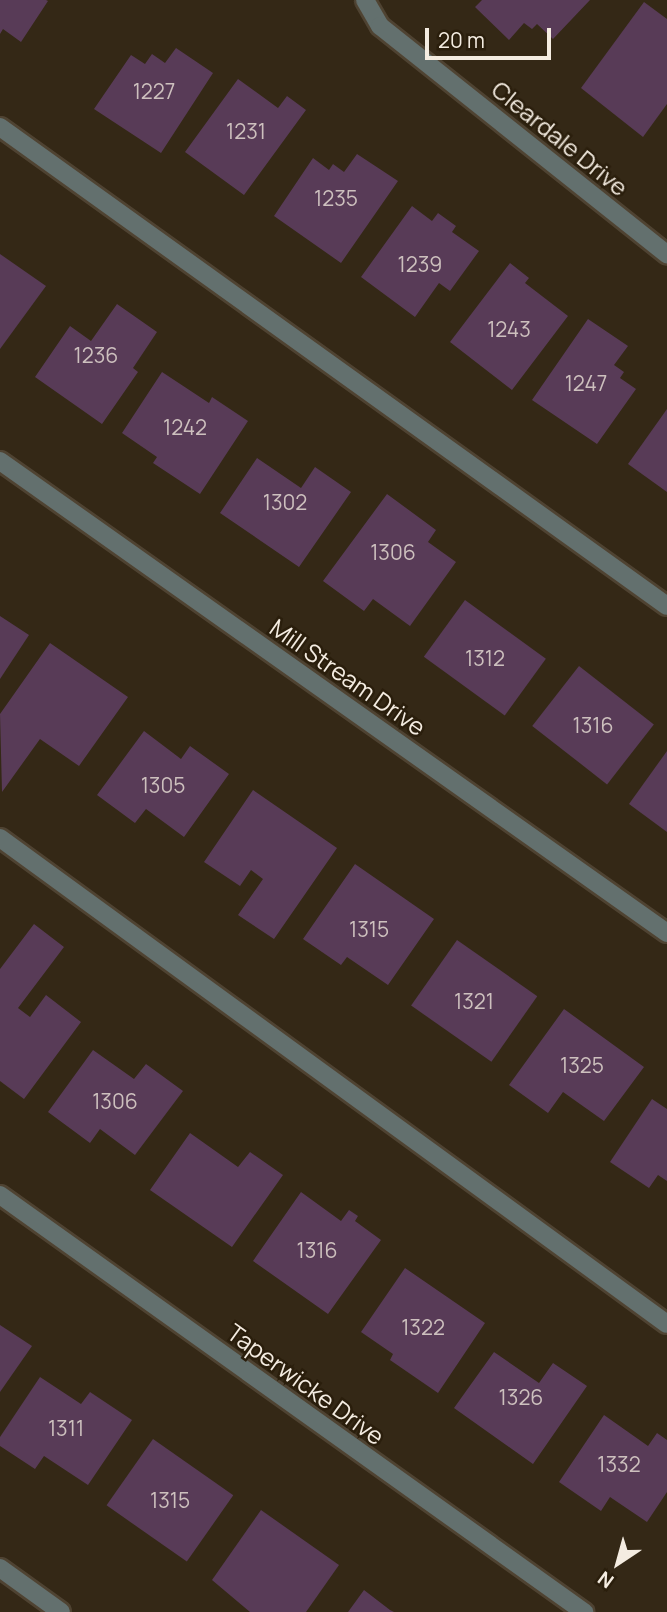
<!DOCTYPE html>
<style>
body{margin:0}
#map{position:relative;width:667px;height:1612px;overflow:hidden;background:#342816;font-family:Manrope,sans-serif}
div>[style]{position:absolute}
.building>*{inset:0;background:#583b57;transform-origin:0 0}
.roads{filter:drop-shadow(2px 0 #4f4332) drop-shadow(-2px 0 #4f4332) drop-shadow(0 2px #4f4332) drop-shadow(0 -2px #4f4332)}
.minor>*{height:18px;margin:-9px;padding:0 9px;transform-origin:9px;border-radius:9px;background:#63706e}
span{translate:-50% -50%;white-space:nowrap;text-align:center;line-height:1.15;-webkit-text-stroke:5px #2a1e0c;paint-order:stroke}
.number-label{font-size:21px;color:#cdc0be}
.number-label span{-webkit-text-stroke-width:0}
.street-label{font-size:24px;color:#f4ece1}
.north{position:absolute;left:583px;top:1528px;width:70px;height:70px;-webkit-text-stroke:5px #2a1e0c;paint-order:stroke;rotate:216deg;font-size:19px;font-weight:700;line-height:28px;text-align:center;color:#f4ece1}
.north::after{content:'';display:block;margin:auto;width:24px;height:32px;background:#f4ece1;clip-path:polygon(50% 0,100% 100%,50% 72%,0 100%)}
.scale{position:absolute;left:425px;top:28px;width:126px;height:32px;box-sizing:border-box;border:4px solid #f4ece1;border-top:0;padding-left:9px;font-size:21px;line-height:24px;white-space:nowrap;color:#f4ece1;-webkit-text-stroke:5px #2a1e0c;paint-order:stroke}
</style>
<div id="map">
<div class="building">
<i style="clip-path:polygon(0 0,46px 0,48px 1px,21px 42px,3px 29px,0 34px)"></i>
<i style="clip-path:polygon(482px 0,590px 0,553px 39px,537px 24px,532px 29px,524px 23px,509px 40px,475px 7px)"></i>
<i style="clip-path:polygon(644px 2px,667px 19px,667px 104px,643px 137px,581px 88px)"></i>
<i style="clip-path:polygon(176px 48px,213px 73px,161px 153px,94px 109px,131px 55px,145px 64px,152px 54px,165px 63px)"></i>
<i style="clip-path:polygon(238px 79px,278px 108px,287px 96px,306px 110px,244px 195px,185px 152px)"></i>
<i style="clip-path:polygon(357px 154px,398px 181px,341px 263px,274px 216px,313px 158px,329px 170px,333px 164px,344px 172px)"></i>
<i style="clip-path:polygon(412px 206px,432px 221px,438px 213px,456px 226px,452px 232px,479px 251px,450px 291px,439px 283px,415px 317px,361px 277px)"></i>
<i style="clip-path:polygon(0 254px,46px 286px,0 349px)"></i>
<i style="clip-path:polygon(510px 263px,529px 278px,525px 283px,568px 316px,512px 390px,450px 342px)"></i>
<i style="clip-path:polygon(117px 304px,157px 332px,133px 368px,138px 372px,102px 424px,35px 377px,70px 326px,91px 341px)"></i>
<i style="clip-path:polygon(588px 319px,628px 346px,614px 365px,624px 372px,620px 378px,636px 389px,597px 444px,532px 400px)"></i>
<i style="clip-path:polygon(162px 372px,209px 403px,212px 397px,248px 421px,200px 494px,153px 463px,157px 457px,122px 433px)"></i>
<i style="clip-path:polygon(667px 409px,667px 492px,628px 464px)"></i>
<i style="clip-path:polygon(257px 458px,301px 488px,315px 467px,351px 492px,299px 567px,220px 513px)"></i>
<i style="clip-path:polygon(387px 494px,436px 530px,428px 542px,456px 562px,410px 626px,373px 599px,364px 611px,323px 581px)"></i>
<i style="left:465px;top:600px;width:100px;height:70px;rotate:36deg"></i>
<i style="clip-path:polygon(0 616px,29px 635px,0 679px)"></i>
<i style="clip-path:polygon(50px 643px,128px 697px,79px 766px,40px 739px,2px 792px,0 714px)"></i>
<i style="left:579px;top:666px;width:95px;height:76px;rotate:38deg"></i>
<i style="clip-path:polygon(144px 731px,181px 759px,190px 746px,229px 774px,184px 837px,146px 809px,135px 823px,97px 795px)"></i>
<i style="clip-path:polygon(667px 751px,667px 832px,629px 804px)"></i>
<i style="clip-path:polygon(253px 790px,337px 848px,274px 939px,238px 915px,263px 879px,251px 870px,240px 886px,204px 862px)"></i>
<i style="clip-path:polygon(355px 864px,434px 919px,388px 985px,347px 957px,341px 965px,303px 939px)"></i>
<i style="clip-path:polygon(34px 924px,64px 947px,18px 1008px,30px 1017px,46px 995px,81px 1022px,24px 1099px,0 1081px,0 969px)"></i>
<i style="left:457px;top:940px;width:98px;height:80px;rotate:35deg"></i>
<i style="clip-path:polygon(564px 1009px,644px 1067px,604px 1121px,563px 1092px,548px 1113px,509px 1085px)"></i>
<i style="clip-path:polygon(93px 1050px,134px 1079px,146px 1064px,183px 1091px,135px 1155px,100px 1129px,90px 1143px,48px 1112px)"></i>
<i style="clip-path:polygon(652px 1099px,667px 1109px,667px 1181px,658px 1175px,649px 1188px,610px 1162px)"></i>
<i style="clip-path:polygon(190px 1133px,238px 1167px,250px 1152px,283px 1175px,232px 1247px,150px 1190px)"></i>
<i style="clip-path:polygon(301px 1192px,341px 1221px,349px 1210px,358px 1216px,355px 1221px,381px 1240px,328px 1314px,253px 1261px)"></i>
<i style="clip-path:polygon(405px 1268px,485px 1323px,438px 1393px,390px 1360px,393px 1354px,361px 1332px)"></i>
<i style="clip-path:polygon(0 1325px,32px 1346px,0 1392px)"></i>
<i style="clip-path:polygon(494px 1352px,539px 1383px,553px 1363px,587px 1386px,533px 1464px,454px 1408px)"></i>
<i style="clip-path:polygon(40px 1377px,81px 1404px,90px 1392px,132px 1420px,88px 1485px,44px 1456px,35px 1469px,0 1446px,0 1437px)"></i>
<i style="clip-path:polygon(604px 1415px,648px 1446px,657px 1433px,667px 1440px,667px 1492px,647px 1522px,610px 1497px,601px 1511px,559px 1482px)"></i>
<i style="left:153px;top:1439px;width:98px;height:81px;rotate:35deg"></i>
<i style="clip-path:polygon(261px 1510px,339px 1565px,306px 1612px,250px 1612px,212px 1580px)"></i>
<i style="clip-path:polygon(364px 1590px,390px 1610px,394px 1612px,348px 1612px)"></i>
</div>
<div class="roads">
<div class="minor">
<i style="left:365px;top:0;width:30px;rotate:60deg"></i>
<i style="left:380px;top:26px;width:367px;rotate:38.5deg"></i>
<i style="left:0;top:127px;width:821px;rotate:35.68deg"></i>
<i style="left:0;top:461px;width:817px;rotate:35.28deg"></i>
<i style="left:0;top:838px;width:825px;rotate:36.08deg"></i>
<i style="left:0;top:1195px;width:718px;rotate:35.53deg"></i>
<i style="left:0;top:1568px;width:75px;rotate:35.8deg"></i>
</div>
</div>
<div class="number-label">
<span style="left:154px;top:91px">1227</span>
<span style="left:246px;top:131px">1231</span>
<span style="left:336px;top:198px">1235</span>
<span style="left:420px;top:264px">1239</span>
<span style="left:509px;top:329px">1243</span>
<span style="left:96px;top:355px">1236</span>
<span style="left:586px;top:383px">1247</span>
<span style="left:185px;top:427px">1242</span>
<span style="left:285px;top:502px">1302</span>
<span style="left:393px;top:552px">1306</span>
<span style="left:485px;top:658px">1312</span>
<span style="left:593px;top:725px">1316</span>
<span style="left:163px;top:785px">1305</span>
<span style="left:369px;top:929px">1315</span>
<span style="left:474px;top:1001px">1321</span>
<span style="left:582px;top:1065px">1325</span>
<span style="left:115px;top:1101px">1306</span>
<span style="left:317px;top:1250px">1316</span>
<span style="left:423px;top:1327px">1322</span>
<span style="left:521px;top:1397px">1326</span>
<span style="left:66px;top:1428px">1311</span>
<span style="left:619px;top:1464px">1332</span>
<span style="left:170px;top:1500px">1315</span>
</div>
<div class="street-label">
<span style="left:560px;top:138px;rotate:39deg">Cleardale Drive</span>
<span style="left:348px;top:677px;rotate:35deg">Mill Stream Drive</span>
<span style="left:306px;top:1384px;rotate:36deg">Taperwicke Drive</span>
</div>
<div class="north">N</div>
<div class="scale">20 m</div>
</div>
